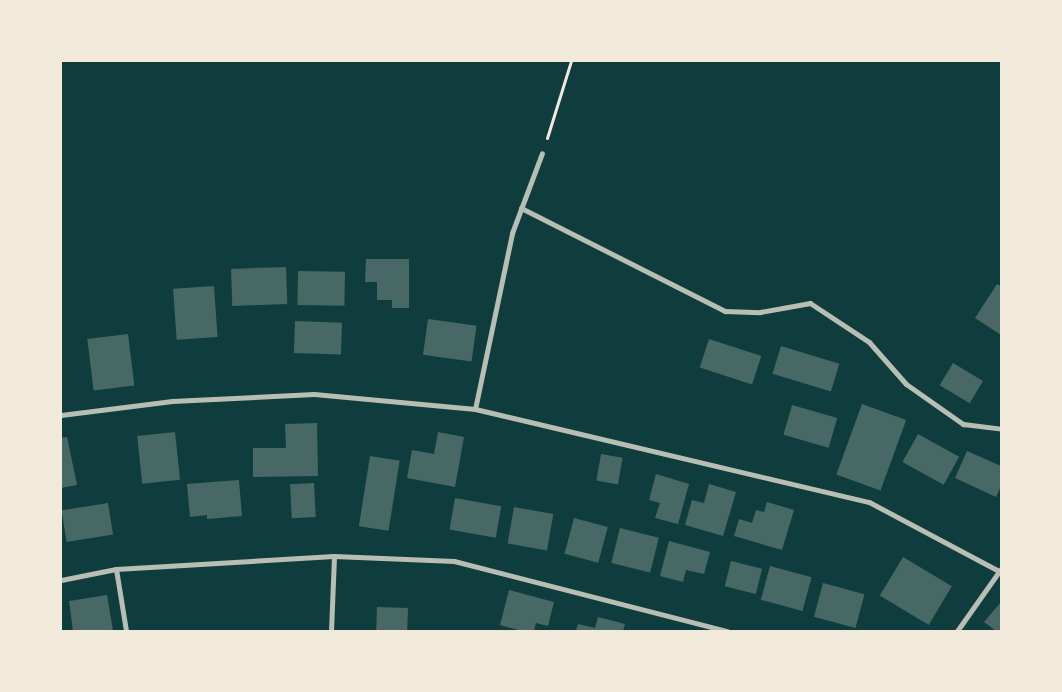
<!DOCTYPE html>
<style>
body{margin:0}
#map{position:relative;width:1062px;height:692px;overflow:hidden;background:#0f3d3e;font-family:Roboto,sans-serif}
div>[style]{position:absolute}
.building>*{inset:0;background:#486865;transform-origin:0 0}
.path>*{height:3px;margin:-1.5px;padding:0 1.5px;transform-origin:1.5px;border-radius:1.5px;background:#f1e9da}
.minor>*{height:5px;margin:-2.5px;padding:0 2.5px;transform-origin:2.5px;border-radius:2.5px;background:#b8beb3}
span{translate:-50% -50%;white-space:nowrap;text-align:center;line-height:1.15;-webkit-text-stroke:5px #f1e9da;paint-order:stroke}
.frame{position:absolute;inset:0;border:62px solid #f1e9da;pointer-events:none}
</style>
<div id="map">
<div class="building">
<i style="clip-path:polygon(366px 259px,409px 259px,409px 308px,392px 308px,392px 300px,377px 300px,377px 282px,365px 282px)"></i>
<i style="left:286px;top:267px;width:37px;height:55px;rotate:88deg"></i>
<i style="left:298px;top:271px;width:47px;height:34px;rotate:1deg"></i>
<i style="clip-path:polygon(997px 284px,1001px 286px,1001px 335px,975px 318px)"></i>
<i style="left:214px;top:286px;width:51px;height:41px;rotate:86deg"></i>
<i style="left:428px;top:319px;width:49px;height:36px;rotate:8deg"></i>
<i style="left:295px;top:321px;width:47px;height:32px;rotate:2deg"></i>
<i style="left:128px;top:334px;width:52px;height:41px;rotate:83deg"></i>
<i style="left:709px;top:339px;width:55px;height:30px;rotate:18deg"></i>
<i style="left:781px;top:346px;width:61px;height:29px;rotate:17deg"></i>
<i style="left:953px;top:363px;width:35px;height:26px;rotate:31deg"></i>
<i style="left:862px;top:404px;width:47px;height:75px;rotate:20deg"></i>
<i style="left:792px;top:405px;width:47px;height:31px;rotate:16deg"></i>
<i style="clip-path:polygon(317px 423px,318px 476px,253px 477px,253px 448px,286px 448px,285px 424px)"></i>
<i style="left:175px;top:432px;width:48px;height:38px;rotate:84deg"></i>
<i style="clip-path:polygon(438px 432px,464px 437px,455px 487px,407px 478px,412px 450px,434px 454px)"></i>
<i style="left:918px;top:434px;width:47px;height:32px;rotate:29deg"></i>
<i style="clip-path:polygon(67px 437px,77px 485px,61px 488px,61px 438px)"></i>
<i style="clip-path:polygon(967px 451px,1001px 466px,1001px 486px,996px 497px,955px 478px)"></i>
<i style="left:601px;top:454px;width:22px;height:27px;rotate:10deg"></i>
<i style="left:370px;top:456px;width:30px;height:71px;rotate:9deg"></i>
<i style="clip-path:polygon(656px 474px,689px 484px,678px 524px,655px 518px,660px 503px,649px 500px)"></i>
<i style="clip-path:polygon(239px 480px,242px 516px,207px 519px,207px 515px,190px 517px,187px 484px)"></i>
<i style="left:314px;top:483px;width:34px;height:24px;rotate:87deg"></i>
<i style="clip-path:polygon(709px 484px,736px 492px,723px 536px,685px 525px,692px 500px,704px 503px)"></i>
<i style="left:455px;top:498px;width:47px;height:32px;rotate:10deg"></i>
<i style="clip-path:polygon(767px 502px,794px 510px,782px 550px,734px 536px,739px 519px,752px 523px,756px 510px,764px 512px)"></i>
<i style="left:108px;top:503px;width:32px;height:47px;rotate:81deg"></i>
<i style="left:514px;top:507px;width:40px;height:37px;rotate:10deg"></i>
<i style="left:574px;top:518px;width:35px;height:37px;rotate:15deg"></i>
<i style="left:620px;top:528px;width:40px;height:36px;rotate:14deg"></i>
<i style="clip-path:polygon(669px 541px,710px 552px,704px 574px,686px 570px,683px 582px,660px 576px)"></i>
<i style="left:903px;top:557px;width:57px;height:45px;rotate:31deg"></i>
<i style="left:731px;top:561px;width:32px;height:26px;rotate:14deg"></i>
<i style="left:770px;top:566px;width:43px;height:35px;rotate:15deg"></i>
<i style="left:823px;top:583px;width:43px;height:35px;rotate:15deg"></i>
<i style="clip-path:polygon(509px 590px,554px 602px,548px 626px,536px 623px,534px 631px,522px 631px,500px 625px)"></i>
<i style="clip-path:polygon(107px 595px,113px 631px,73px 631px,69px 601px)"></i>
<i style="clip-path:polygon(1001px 602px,1001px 631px,996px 631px,984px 622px)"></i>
<i style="left:377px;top:607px;width:31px;height:24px;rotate:2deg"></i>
<i style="clip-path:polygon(598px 617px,625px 624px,623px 631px,576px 631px,578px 624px,595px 628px)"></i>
</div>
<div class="path">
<i style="left:547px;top:138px;width:81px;rotate:-72.7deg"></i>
</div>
<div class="minor">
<i style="left:521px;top:208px;width:229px;rotate:26.8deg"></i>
<i style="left:725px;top:311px;width:35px;rotate:2deg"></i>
<i style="left:760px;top:312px;width:51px;rotate:-10.2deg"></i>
<i style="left:810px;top:303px;width:71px;rotate:33.5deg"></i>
<i style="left:869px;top:342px;width:56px;rotate:48.6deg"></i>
<i style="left:906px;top:384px;width:70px;rotate:35.1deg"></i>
<i style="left:963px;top:424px;width:38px;rotate:7deg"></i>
<i style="left:475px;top:409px;width:180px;rotate:-78.1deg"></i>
<i style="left:512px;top:233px;width:85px;rotate:-69.4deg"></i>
<i style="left:61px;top:415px;width:112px;rotate:-7.2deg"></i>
<i style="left:172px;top:401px;width:142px;rotate:-2.8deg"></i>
<i style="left:314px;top:394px;width:162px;rotate:5.3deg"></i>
<i style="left:475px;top:409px;width:405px;rotate:13.3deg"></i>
<i style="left:869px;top:502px;width:147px;rotate:28deg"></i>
<i style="left:116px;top:569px;width:63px;rotate:80.8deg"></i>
<i style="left:61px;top:580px;width:56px;rotate:-11.3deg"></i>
<i style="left:116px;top:569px;width:218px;rotate:-3.4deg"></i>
<i style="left:334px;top:556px;width:120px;rotate:2.4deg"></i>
<i style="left:454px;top:561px;width:282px;rotate:14.4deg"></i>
<i style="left:331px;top:631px;width:75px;rotate:-87.7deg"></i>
<i style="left:957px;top:631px;width:75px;rotate:-54.8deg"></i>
</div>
<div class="frame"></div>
</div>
